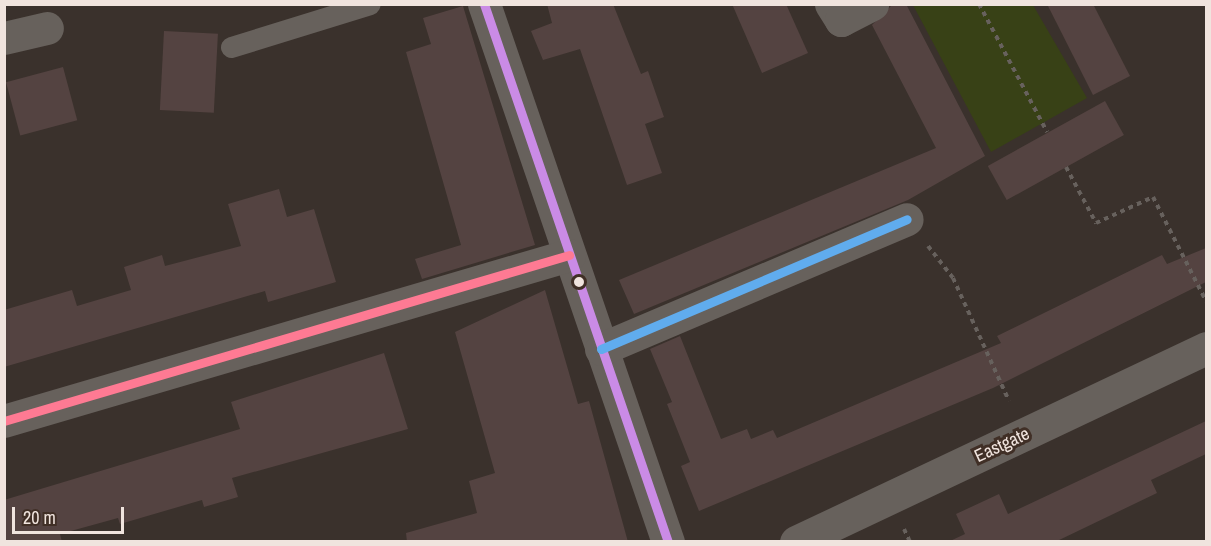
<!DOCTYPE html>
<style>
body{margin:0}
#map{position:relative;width:1211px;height:546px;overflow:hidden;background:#3a312c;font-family:"Archivo Narrow",sans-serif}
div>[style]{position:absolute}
.green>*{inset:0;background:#384116}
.building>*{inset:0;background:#544341;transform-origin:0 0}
.path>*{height:4px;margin-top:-2px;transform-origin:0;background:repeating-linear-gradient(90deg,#67615d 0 4.5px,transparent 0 9px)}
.service>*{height:21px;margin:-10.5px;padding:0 10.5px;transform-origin:10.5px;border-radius:10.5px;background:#67615c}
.minor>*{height:33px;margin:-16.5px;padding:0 16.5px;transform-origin:16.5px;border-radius:16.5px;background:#67615c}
.bus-1>*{height:9px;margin:-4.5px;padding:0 4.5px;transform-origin:4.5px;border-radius:4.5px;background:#ca8be6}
.bus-2>*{height:9px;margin:-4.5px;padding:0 4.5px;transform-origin:4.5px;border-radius:4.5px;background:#60acee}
.bus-3>*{height:9px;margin:-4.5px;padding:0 4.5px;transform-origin:4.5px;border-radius:4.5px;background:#fe7a93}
.dots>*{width:16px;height:16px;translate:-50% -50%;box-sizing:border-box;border:3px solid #402f26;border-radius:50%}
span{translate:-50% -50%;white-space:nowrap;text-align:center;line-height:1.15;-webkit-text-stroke:6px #402f26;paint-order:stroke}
.street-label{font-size:18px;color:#f0e4de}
.frame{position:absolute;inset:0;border:6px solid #f0e4de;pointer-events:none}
.scale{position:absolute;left:12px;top:507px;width:112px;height:27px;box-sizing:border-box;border:3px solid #f0e4de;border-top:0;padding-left:8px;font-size:18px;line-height:21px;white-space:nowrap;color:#f0e4de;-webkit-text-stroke:4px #402f26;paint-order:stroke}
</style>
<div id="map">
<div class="green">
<i style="clip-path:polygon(913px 5px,1033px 5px,1087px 98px,991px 152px)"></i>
</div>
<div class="building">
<i style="clip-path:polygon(547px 4px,613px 4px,641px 74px,648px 71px,664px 117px,645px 124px,662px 173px,627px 185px,580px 49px,543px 60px,531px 31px,552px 23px)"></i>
<i style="clip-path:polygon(732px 4px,786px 4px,808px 53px,762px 73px)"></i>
<i style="clip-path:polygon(906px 4px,985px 156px,908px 200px,634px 314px,619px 280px,936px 148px,872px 25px,891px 6px)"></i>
<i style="clip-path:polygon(1047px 4px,1093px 4px,1130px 76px,1093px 95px)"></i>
<i style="clip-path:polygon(463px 6px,535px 245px,422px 279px,415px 259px,461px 245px,406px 52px,431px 44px,423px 18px)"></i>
<i style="left:164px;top:31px;width:54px;height:79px;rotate:3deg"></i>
<i style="left:63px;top:67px;width:55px;height:59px;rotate:75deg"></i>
<i style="left:1105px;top:101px;width:39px;height:134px;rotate:61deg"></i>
<i style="clip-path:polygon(279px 189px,287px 217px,314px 209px,336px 282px,268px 302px,265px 291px,4px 367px,4px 310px,72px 290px,77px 306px,131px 290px,124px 267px,162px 255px,165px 266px,241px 246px,228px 204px)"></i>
<i style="clip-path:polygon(1206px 248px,1206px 282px,993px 388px,699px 511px,681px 466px,690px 462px,667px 404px,672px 402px,650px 349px,680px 336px,721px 439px,747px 429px,751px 439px,773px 430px,777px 438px,1001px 343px,997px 336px,1162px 255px,1167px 264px)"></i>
<i style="clip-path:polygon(545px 290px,578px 404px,589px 401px,628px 542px,407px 542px,406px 533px,477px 513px,469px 481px,495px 473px,455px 332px)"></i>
<i style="clip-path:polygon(384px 353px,408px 429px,232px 478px,238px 497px,204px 507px,202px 500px,120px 524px,118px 518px,60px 534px,62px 542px,4px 542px,4px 500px,240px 429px,231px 402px)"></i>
<i style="clip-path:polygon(1206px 421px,1206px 454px,1151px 480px,1157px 493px,1055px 542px,948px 542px,965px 534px,956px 514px,999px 494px,1008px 514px)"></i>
</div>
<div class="path">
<i style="left:979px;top:4px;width:145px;rotate:62deg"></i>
<i style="left:1066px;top:167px;width:64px;rotate:61.8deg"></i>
<i style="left:1096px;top:223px;width:63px;rotate:-24.5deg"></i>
<i style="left:1153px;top:197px;width:117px;rotate:63deg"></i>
<i style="left:928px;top:246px;width:41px;rotate:52deg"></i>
<i style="left:953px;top:278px;width:135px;rotate:65.5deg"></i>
<i style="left:904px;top:529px;width:14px;rotate:65deg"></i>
</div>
<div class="service">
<i style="left:231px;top:47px;width:145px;rotate:-17.2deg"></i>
</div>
<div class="minor">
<i style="left:484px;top:4px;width:569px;rotate:71.12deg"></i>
<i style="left:831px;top:4px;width:19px;rotate:58deg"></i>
<i style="left:841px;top:20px;width:35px;rotate:-27deg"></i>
<i style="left:4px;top:38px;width:44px;rotate:-13.1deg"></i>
<i style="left:601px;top:349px;width:332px;rotate:-23deg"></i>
<i style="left:4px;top:421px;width:589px;rotate:-16.37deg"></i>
<i style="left:796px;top:542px;width:454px;rotate:-25.3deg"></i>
</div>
<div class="bus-1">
<i style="left:484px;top:4px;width:569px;rotate:71.12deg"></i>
</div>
<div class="bus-2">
<i style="left:601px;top:349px;width:332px;rotate:-23deg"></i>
</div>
<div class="bus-3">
<i style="left:4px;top:421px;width:589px;rotate:-16.37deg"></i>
</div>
<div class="dots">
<i style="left:579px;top:282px;background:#f0e4de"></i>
</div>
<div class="street-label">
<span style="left:1002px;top:445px;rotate:-25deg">Eastgate</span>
</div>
<div class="frame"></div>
<div class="scale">20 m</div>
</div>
